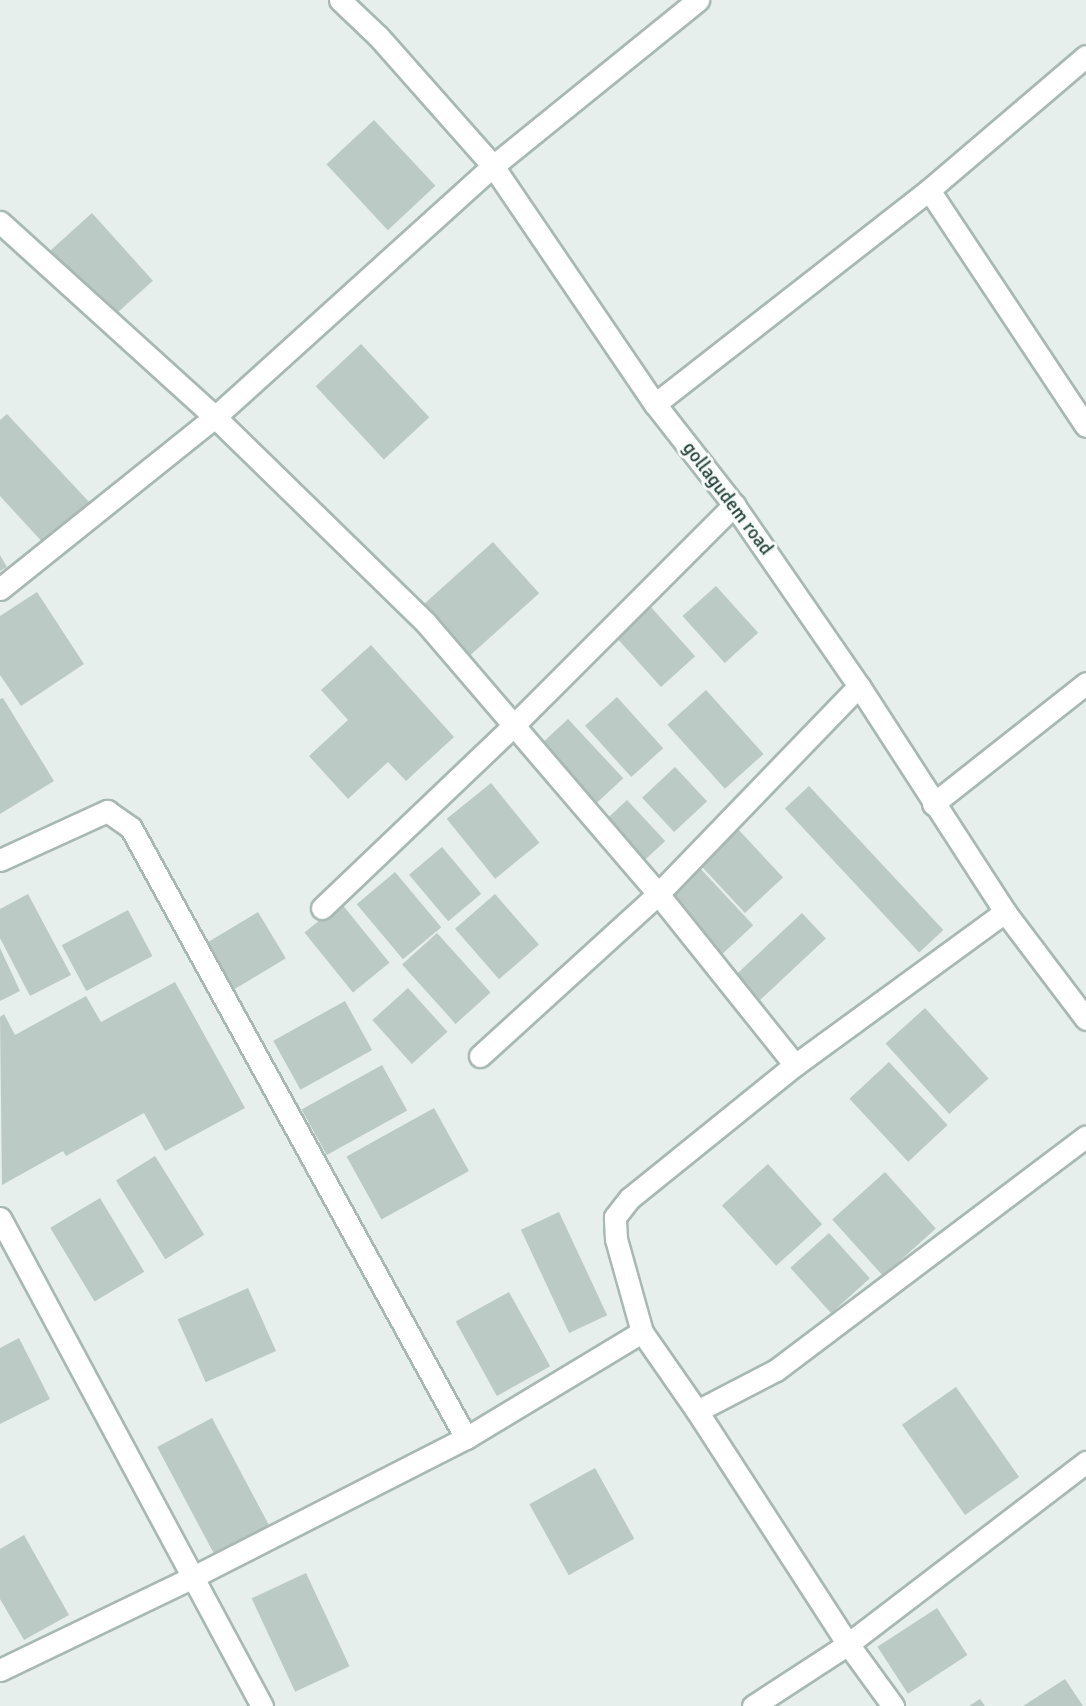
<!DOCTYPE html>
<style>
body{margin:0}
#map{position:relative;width:1086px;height:1706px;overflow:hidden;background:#e6efeb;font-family:Signika,sans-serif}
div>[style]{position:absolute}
.building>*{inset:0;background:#bbcac4;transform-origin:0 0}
.roads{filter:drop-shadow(2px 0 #a8b8b2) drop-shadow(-2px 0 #a8b8b2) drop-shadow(0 2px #a8b8b2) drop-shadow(0 -2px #a8b8b2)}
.minor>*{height:21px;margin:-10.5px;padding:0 10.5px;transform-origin:10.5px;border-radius:10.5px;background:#fff}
span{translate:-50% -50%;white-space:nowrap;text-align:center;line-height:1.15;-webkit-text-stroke:6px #f7fbf9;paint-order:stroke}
.street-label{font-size:19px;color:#24423a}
</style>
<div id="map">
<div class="building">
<i style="left:374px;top:120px;width:90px;height:65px;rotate:47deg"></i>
<i style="left:92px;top:213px;width:91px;height:63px;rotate:48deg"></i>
<i style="left:361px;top:344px;width:100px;height:62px;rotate:47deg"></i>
<i style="clip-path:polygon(7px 414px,90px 503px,45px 545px,0 496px,0 420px)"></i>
<i style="left:493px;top:542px;width:69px;height:98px;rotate:48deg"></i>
<i style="clip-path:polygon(0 555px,7px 567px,0 571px)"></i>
<i style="left:716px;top:586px;width:63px;height:45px;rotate:48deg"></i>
<i style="clip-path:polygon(37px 592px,84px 664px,21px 706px,0 675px,0 616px)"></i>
<i style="left:649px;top:605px;width:69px;height:46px;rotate:48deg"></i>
<i style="clip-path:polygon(371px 645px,454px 737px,406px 781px,388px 762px,348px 799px,309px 756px,348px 720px,321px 690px)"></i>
<i style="left:706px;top:690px;width:86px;height:52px;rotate:48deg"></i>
<i style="left:617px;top:697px;width:69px;height:43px;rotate:48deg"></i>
<i style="clip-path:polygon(3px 698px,54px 781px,0 814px,0 699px)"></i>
<i style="left:568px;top:719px;width:81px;height:46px;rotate:47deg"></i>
<i style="left:675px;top:767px;width:47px;height:45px;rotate:47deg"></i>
<i style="left:491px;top:783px;width:77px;height:57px;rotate:51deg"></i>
<i style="left:809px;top:786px;width:197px;height:33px;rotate:47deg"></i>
<i style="left:627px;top:800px;width:56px;height:41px;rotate:47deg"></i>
<i style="left:736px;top:827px;width:69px;height:52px;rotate:47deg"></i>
<i style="left:442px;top:847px;width:61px;height:43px;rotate:50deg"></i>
<i style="left:698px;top:866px;width:81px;height:43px;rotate:47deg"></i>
<i style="left:395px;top:872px;width:72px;height:50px;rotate:50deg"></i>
<i style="clip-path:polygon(28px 894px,71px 975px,30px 996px,0 938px,0 909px)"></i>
<i style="left:495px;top:894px;width:67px;height:53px;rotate:49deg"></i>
<i style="left:341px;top:903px;width:77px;height:47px;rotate:51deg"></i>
<i style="left:128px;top:910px;width:52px;height:75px;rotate:62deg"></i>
<i style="left:258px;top:912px;width:54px;height:63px;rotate:59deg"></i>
<i style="left:802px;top:913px;width:35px;height:90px;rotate:47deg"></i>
<i style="left:437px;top:933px;width:80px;height:47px;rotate:48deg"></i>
<i style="clip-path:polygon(0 948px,20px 991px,0 1001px)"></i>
<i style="clip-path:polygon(175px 982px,245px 1108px,165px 1151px,144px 1113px,66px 1156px,63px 1151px,2px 1185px,0 1017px,4px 1014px,15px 1035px,86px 996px,101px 1022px)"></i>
<i style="left:408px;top:988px;width:59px;height:48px;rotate:48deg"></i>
<i style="left:345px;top:1001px;width:56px;height:82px;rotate:61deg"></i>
<i style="left:925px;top:1008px;width:95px;height:53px;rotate:48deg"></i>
<i style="left:889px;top:1062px;width:86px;height:54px;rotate:47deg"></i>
<i style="left:382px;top:1065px;width:52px;height:92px;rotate:61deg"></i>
<i style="left:434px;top:1108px;width:72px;height:100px;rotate:61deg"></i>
<i style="left:155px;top:1156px;width:93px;height:46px;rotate:58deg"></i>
<i style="left:768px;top:1164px;width:81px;height:62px;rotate:48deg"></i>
<i style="left:885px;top:1172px;width:76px;height:71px;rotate:48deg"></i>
<i style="left:100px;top:1198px;width:86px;height:58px;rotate:59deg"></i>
<i style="left:559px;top:1212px;width:114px;height:42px;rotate:65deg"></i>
<i style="left:829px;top:1233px;width:61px;height:52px;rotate:48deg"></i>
<i style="left:248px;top:1288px;width:69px;height:77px;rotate:66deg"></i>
<i style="left:509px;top:1292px;width:85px;height:61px;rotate:61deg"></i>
<i style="clip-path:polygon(19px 1338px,50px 1399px,0 1424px,0 1348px)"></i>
<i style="left:956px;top:1387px;width:110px;height:66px;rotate:55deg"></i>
<i style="left:212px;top:1418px;width:124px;height:62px;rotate:62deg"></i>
<i style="left:595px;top:1468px;width:81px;height:75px;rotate:61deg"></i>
<i style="clip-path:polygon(24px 1535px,69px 1615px,24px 1640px,0 1599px,0 1549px)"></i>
<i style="left:306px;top:1573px;width:103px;height:60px;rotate:65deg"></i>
<i style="left:937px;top:1608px;width:56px;height:71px;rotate:57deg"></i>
<i style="clip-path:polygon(1065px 1679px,1083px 1706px,1023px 1706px)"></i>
<i style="clip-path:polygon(980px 1699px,985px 1706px,969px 1706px)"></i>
</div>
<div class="roads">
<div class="minor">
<i style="left:340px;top:0;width:52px;rotate:43.5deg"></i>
<i style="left:378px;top:36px;width:174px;rotate:48.5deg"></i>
<i style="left:493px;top:166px;width:288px;rotate:55.8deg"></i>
<i style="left:655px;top:404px;width:128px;rotate:52deg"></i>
<i style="left:734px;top:505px;width:220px;rotate:55.4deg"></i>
<i style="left:859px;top:686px;width:269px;rotate:57.1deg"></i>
<i style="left:1005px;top:912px;width:134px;rotate:52.9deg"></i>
<i style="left:929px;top:190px;width:283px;rotate:56.4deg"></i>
<i style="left:0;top:222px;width:290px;rotate:42.2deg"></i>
<i style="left:215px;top:417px;width:295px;rotate:44.3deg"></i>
<i style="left:426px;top:623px;width:357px;rotate:49.4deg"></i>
<i style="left:658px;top:894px;width:219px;rotate:51.3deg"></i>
<i style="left:655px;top:404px;width:348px;rotate:-38deg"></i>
<i style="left:929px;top:190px;width:206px;rotate:-40.5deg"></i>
<i style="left:0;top:589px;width:275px;rotate:-38.7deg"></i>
<i style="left:215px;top:417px;width:375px;rotate:-42.1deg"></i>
<i style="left:493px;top:166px;width:264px;rotate:-39deg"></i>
<i style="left:933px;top:804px;width:195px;rotate:-38.3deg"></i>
<i style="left:0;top:860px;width:118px;rotate:-24.6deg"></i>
<i style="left:107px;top:811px;width:29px;rotate:35deg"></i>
<i style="left:131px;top:828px;width:696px;rotate:61.23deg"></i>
<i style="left:322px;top:908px;width:264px;rotate:-43.6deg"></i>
<i style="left:513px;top:726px;width:313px;rotate:-45deg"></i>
<i style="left:480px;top:1056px;width:241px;rotate:-42.3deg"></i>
<i style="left:658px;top:894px;width:289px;rotate:-46deg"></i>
<i style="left:0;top:1218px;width:554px;rotate:61.77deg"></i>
<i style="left:642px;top:1332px;width:97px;rotate:-105.6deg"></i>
<i style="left:616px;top:1239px;width:22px;rotate:-93deg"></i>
<i style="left:615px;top:1217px;width:24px;rotate:-52deg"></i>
<i style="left:630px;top:1198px;width:212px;rotate:-38.9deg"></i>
<i style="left:795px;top:1065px;width:260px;rotate:-36.1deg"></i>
<i style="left:697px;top:1411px;width:278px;rotate:57.1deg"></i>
<i style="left:848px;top:1644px;width:77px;rotate:54deg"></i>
<i style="left:0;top:1670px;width:212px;rotate:-25.7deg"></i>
<i style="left:191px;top:1578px;width:309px;rotate:-27deg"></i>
<i style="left:466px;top:1438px;width:205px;rotate:-31.1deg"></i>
<i style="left:642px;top:1332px;width:96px;rotate:55.2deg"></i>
<i style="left:697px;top:1411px;width:89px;rotate:-27.4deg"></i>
<i style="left:776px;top:1370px;width:388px;rotate:-37deg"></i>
<i style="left:753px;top:1706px;width:113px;rotate:-33.1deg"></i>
<i style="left:848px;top:1644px;width:300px;rotate:-37.4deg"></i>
</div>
</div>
<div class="street-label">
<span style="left:727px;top:499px;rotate:53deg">gollagudem road</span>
</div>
</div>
